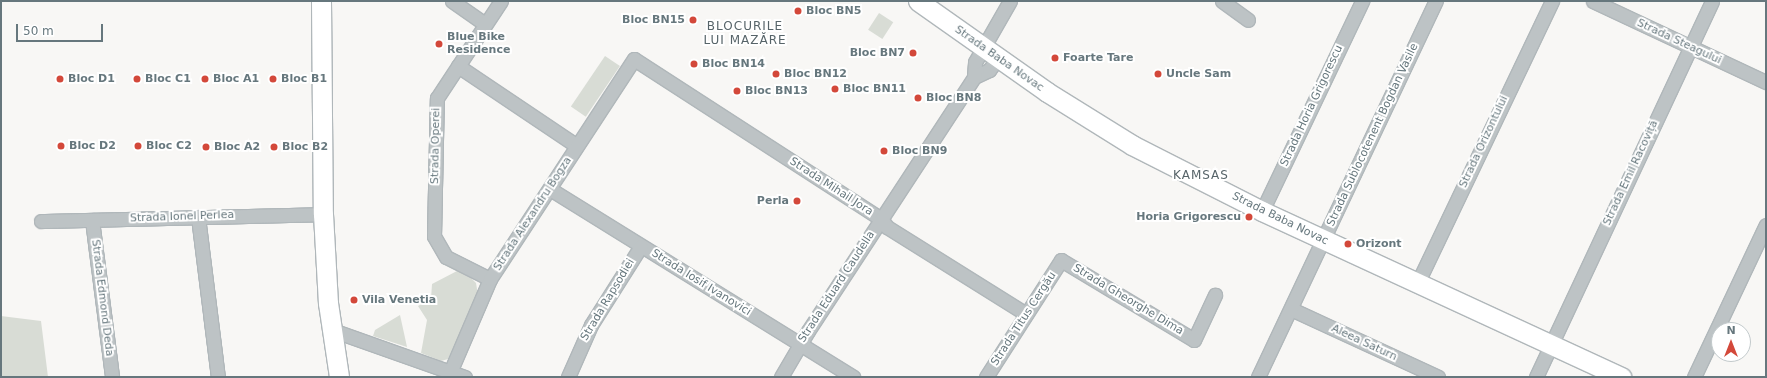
<!DOCTYPE html>
<meta charset="utf-8">
<style>
body{margin:0}
#map{position:relative;width:1767px;height:378px;overflow:hidden;background:#f8f7f5;font-family:"DejaVu Sans",sans-serif}
div>[style]{position:absolute}
.green>*{inset:0;background:#d8dcd5;transform-origin:0 0}
.roads{filter:drop-shadow(1px 0 #b0b7ba) drop-shadow(-1px 0 #b0b7ba) drop-shadow(0 1px #b0b7ba) drop-shadow(0 -1px #b0b7ba)}
.street>*{height:13px;margin:-6.5px;padding:0 6.5px;transform-origin:6.5px;border-radius:6.5px;background:#bdc3c5}
.secondary>*{height:19px;margin:-9.5px;padding:0 9.5px;transform-origin:9.5px;border-radius:9.5px;background:#fff}
.dots>*{width:11px;height:11px;translate:-50% -50%;box-sizing:border-box;border:2px solid #fff;border-radius:50%}
span{translate:-50% -50%;white-space:nowrap;text-align:center;line-height:1.15;-webkit-text-stroke:4px #fff;paint-order:stroke}
.poi-label{font-size:11px;color:#66777d;font-weight:700}
.left{translate:0 -50%;text-align:left}
.right{translate:-100% -50%;text-align:right}
.street-label{font-size:11px;color:#66777d}
.neighbourhood-label{font-size:12px;color:#576469;letter-spacing:1px}
.frame{position:absolute;inset:0;border:2px solid #66777d;pointer-events:none}
.north{position:absolute;left:1711px;top:322px;width:40px;height:40px;box-sizing:border-box;background:#fff;border:1px solid #c2c9cb;border-radius:50%;rotate:0deg;font-size:11px;font-weight:700;line-height:16px;text-align:center;color:#66777d}
.north::after{content:'';display:block;margin:auto;width:14px;height:18px;background:#d3483a;clip-path:polygon(50% 0,100% 100%,50% 72%,0 100%)}
.scale{position:absolute;left:16px;top:24px;width:87px;height:18px;box-sizing:border-box;border:2px solid #66777d;border-top:0;padding-left:5px;font-size:12px;line-height:14px;white-space:nowrap;color:#66777d;-webkit-text-stroke:3px #fff;paint-order:stroke}
</style>
<div id="map">
<div class="green">
<i style="left:879px;top:13px;width:17px;height:20px;rotate:33deg"></i>
<i style="left:605px;top:56px;width:18px;height:61px;rotate:34deg"></i>
<i style="clip-path:polygon(457px 271px,468px 275px,476px 283px,478px 295px,448px 359px,441px 361px,421px 353px,427px 320px,418px 306px,431px 299px,432px 284px)"></i>
<i style="clip-path:polygon(400px 315px,407px 347px,373px 336px,375px 330px)"></i>
<i style="clip-path:polygon(1px 316px,41px 321px,48px 377px,1px 377px)"></i>
</div>
<div class="roads">
<div class="street">
<i style="left:452px;top:1px;width:40px;rotate:34.9deg"></i>
<i style="left:1222px;top:1px;width:32px;rotate:36deg"></i>
<i style="left:1593px;top:1px;width:191px;rotate:25.1deg"></i>
<i style="left:458px;top:66px;width:143px;rotate:33.9deg"></i>
<i style="left:974px;top:77px;width:17px;rotate:-25deg"></i>
<i style="left:989px;top:70px;width:15px;rotate:-53deg"></i>
<i style="left:550px;top:189px;width:357px;rotate:31.8deg"></i>
<i style="left:1262px;top:211px;width:233px;rotate:-64.5deg"></i>
<i style="left:198px;top:217px;width:161px;rotate:82.9deg"></i>
<i style="left:92px;top:220px;width:158px;rotate:82.7deg"></i>
<i style="left:41px;top:221px;width:282px;rotate:-1.4deg"></i>
<i style="left:490px;top:279px;width:49px;rotate:-153.4deg"></i>
<i style="left:446px;top:257px;width:24px;rotate:-120deg"></i>
<i style="left:434px;top:236px;width:138px;rotate:-88.8deg"></i>
<i style="left:437px;top:98px;width:116px;rotate:-56.6deg"></i>
<i style="left:1417px;top:284px;width:314px;rotate:-64.5deg"></i>
<i style="left:1291px;top:309px;width:162px;rotate:24.8deg"></i>
<i style="left:332px;top:330px;width:141px;rotate:19.5deg"></i>
<i style="left:448px;top:377px;width:107px;rotate:-66.8deg"></i>
<i style="left:490px;top:279px;width:263px;rotate:-56.8deg"></i>
<i style="left:634px;top:59px;width:294px;rotate:32.9deg"></i>
<i style="left:881px;top:219px;width:10px;rotate:53deg"></i>
<i style="left:887px;top:227px;width:164px;rotate:32deg"></i>
<i style="left:568px;top:377px;width:57px;rotate:-66.1deg"></i>
<i style="left:591px;top:325px;width:93px;rotate:-57.7deg"></i>
<i style="left:781px;top:377px;width:53px;rotate:-59.6deg"></i>
<i style="left:808px;top:331px;width:303px;rotate:-56.8deg"></i>
<i style="left:974px;top:77px;width:15px;rotate:-86deg"></i>
<i style="left:975px;top:62px;width:70px;rotate:-60.2deg"></i>
<i style="left:986px;top:377px;width:139px;rotate:-57.3deg"></i>
<i style="left:1061px;top:260px;width:155px;rotate:31deg"></i>
<i style="left:1194px;top:340px;width:50px;rotate:-65deg"></i>
<i style="left:1258px;top:377px;width:416px;rotate:-64.7deg"></i>
<i style="left:1536px;top:377px;width:415px;rotate:-64.9deg"></i>
<i style="left:1694px;top:377px;width:168px;rotate:-64.7deg"></i>
</div>
<div class="secondary">
<i style="left:321px;top:1px;width:213px;rotate:89.5deg"></i>
<i style="left:323px;top:214px;width:89px;rotate:86.8deg"></i>
<i style="left:328px;top:303px;width:75px;rotate:81.5deg"></i>
<i style="left:918px;top:1px;width:158px;rotate:35.2deg"></i>
<i style="left:1047px;top:92px;width:100px;rotate:31.9deg"></i>
<i style="left:1132px;top:145px;width:146px;rotate:26.9deg"></i>
<i style="left:1262px;top:211px;width:396px;rotate:24.8deg"></i>
</div>
</div>
<div class="dots">
<i style="left:798px;top:11px;background:#d3483a"></i>
<i style="left:693px;top:20px;background:#d3483a"></i>
<i style="left:439px;top:44px;background:#d3483a"></i>
<i style="left:913px;top:53px;background:#d3483a"></i>
<i style="left:1055px;top:58px;background:#d3483a"></i>
<i style="left:694px;top:64px;background:#d3483a"></i>
<i style="left:776px;top:74px;background:#d3483a"></i>
<i style="left:1158px;top:74px;background:#d3483a"></i>
<i style="left:60px;top:79px;background:#d3483a"></i>
<i style="left:137px;top:79px;background:#d3483a"></i>
<i style="left:205px;top:79px;background:#d3483a"></i>
<i style="left:273px;top:79px;background:#d3483a"></i>
<i style="left:835px;top:89px;background:#d3483a"></i>
<i style="left:737px;top:91px;background:#d3483a"></i>
<i style="left:918px;top:98px;background:#d3483a"></i>
<i style="left:61px;top:146px;background:#d3483a"></i>
<i style="left:138px;top:146px;background:#d3483a"></i>
<i style="left:206px;top:147px;background:#d3483a"></i>
<i style="left:274px;top:147px;background:#d3483a"></i>
<i style="left:884px;top:151px;background:#d3483a"></i>
<i style="left:797px;top:201px;background:#d3483a"></i>
<i style="left:1249px;top:217px;background:#d3483a"></i>
<i style="left:1348px;top:244px;background:#d3483a"></i>
<i style="left:354px;top:300px;background:#d3483a"></i>
</div>
<div class="poi-label">
<span class="left" style="left:806px;top:11px">Bloc BN5</span>
<span class="right" style="left:685px;top:20px">Bloc BN15</span>
<span class="left" style="left:447px;top:44px">Blue Bike<br>Residence</span>
<span class="right" style="left:905px;top:53px">Bloc BN7</span>
<span class="left" style="left:1063px;top:58px">Foarte Tare</span>
<span class="left" style="left:702px;top:64px">Bloc BN14</span>
<span class="left" style="left:784px;top:74px">Bloc BN12</span>
<span class="left" style="left:1166px;top:74px">Uncle Sam</span>
<span class="left" style="left:68px;top:79px">Bloc D1</span>
<span class="left" style="left:145px;top:79px">Bloc C1</span>
<span class="left" style="left:213px;top:79px">Bloc A1</span>
<span class="left" style="left:281px;top:79px">Bloc B1</span>
<span class="left" style="left:843px;top:89px">Bloc BN11</span>
<span class="left" style="left:745px;top:91px">Bloc BN13</span>
<span class="left" style="left:926px;top:98px">Bloc BN8</span>
<span class="left" style="left:69px;top:146px">Bloc D2</span>
<span class="left" style="left:146px;top:146px">Bloc C2</span>
<span class="left" style="left:214px;top:147px">Bloc A2</span>
<span class="left" style="left:282px;top:147px">Bloc B2</span>
<span class="left" style="left:892px;top:151px">Bloc BN9</span>
<span class="right" style="left:789px;top:201px">Perla</span>
<span class="right" style="left:1241px;top:217px">Horia Grigorescu</span>
<span class="left" style="left:1356px;top:244px">Orizont</span>
<span class="left" style="left:362px;top:300px">Vila Venetia</span>
</div>
<div class="street-label">
<span style="left:1679px;top:42px;rotate:25deg">Strada Steagului</span>
<span style="left:999px;top:59px;rotate:35deg">Strada Baba Novac</span>
<span style="left:1312px;top:106px;rotate:-65deg">Strada Horia Grigorescu</span>
<span style="left:1373px;top:135px;rotate:-65deg">Strada Sublocotenent Bogdan Vasile</span>
<span style="left:1484px;top:142px;rotate:-65deg">Strada Orizontului</span>
<span style="left:436px;top:146px;rotate:-89deg">Strada Operei</span>
<span style="left:1631px;top:173px;rotate:-65deg">Strada Emil Racoviță</span>
<span style="left:831px;top:187px;rotate:33deg">Strada Mihail Jora</span>
<span style="left:533px;top:214px;rotate:-57deg">Strada Alexandru Bogza</span>
<span style="left:182px;top:217px;rotate:-2deg">Strada Ionel Perlea</span>
<span style="left:1280px;top:219px;rotate:26deg">Strada Baba Novac</span>
<span style="left:701px;top:283px;rotate:32deg">Strada Iosif Ivanovici</span>
<span style="left:837px;top:287px;rotate:-57deg">Strada Eduard Caudella</span>
<span style="left:102px;top:298px;rotate:83deg">Strada Edmond Deda</span>
<span style="left:608px;top:300px;rotate:-59deg">Strada Rapsodiei</span>
<span style="left:1128px;top:300px;rotate:31deg">Strada Gheorghe Dima</span>
<span style="left:1024px;top:319px;rotate:-57deg">Strada Titus Cergău</span>
<span style="left:1364px;top:343px;rotate:25deg">Aleea Saturn</span>
</div>
<div class="neighbourhood-label">
<span style="left:745px;top:34px">BLOCURILE<br>LUI MAZĂRE</span>
<span style="left:1201px;top:176px">KAMSAS</span>
</div>
<div class="frame"></div>
<div class="north">N</div>
<div class="scale">50 m</div>
</div>
